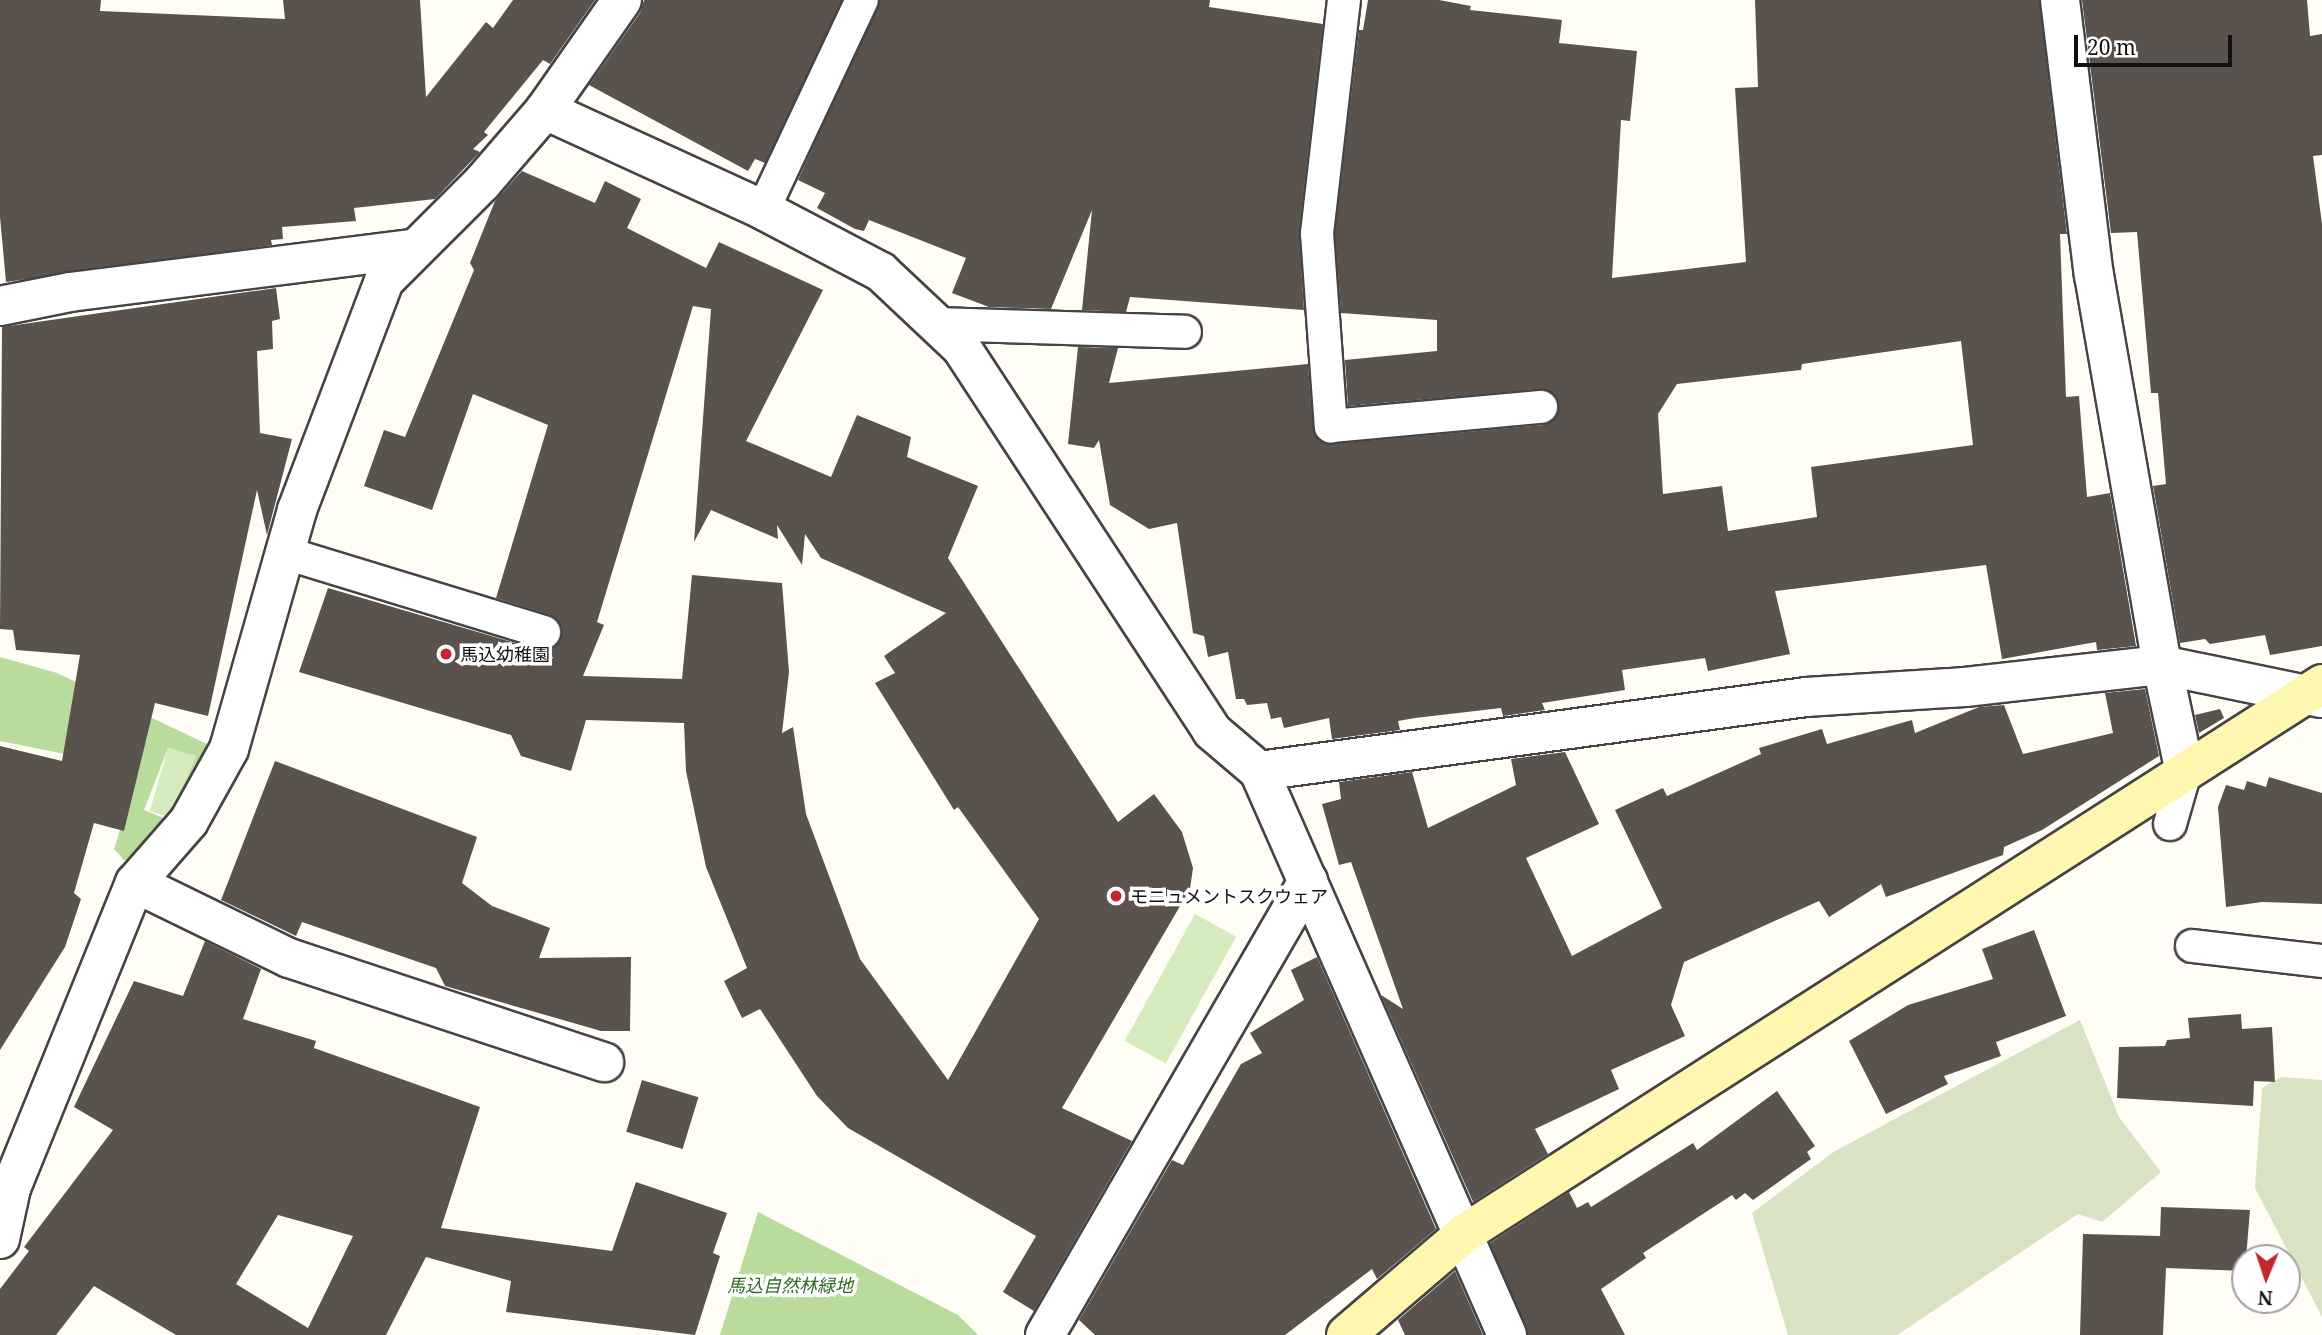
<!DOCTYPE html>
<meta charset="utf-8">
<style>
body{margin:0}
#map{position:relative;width:2322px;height:1335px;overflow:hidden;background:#fffdf5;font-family:"Noto Serif","Noto Sans JP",serif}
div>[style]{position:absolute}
.green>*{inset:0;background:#d5ebbd;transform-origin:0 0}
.forest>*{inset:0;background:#b9dc9c}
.cemetery>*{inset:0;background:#d9e3c4}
.building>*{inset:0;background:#5a524d;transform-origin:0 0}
.roads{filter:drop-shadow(2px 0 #444) drop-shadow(-2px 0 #444) drop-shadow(0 2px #444) drop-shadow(0 -2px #444)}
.lane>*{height:32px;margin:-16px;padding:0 16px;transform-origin:16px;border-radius:16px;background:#fff}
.street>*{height:38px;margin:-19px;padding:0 19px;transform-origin:19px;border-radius:19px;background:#fff}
.secondary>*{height:38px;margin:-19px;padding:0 19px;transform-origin:19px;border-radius:19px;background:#fff6b0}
.dots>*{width:19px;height:19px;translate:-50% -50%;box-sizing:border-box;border:4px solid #fff;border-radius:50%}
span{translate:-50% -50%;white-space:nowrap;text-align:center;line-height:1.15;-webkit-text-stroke:7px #fff;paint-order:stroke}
.poi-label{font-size:18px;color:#111}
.left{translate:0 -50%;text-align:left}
.park-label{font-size:18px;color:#2f6b1f;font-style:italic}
.north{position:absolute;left:2231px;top:1244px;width:70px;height:70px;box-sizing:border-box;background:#fff;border:2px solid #a0a0a0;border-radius:50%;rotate:182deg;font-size:19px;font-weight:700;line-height:28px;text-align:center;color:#111}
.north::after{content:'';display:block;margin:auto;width:24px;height:32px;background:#c4262e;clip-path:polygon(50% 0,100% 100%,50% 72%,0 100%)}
.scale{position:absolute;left:2074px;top:35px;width:158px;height:32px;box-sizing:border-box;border:4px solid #111;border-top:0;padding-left:9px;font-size:21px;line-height:24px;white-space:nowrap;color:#111;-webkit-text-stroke:5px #fff;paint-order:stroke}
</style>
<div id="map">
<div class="green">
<i style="left:168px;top:748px;width:29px;height:66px;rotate:16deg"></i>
<i style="left:1195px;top:914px;width:47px;height:145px;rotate:29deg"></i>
</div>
<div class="forest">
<i style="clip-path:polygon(evenodd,0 657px,57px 673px,207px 744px,184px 808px,125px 861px,114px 849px,139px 769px,0 741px,0 657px,168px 748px,196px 756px,169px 820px,144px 810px,168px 748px)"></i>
<i style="clip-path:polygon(758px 1212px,958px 1315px,978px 1335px,720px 1335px)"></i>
</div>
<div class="cemetery">
<i style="clip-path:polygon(2080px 1020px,2119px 1117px,2161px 1172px,2102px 1222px,2078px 1214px,1897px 1335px,1788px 1335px,1752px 1213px,1835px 1151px)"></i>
<i style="clip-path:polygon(2281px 1077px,2322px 1080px,2322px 1317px,2255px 1188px,2262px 1088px)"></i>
</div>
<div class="building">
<i style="clip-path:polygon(0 0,101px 0,100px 11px,285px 19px,283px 0,420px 0,426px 97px,486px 22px,493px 28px,513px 0,595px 0,550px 64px,543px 60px,484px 132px,488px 135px,473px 149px,480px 152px,435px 199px,354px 208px,356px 221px,282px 227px,283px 239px,271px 240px,272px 245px,6px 282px,0 217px)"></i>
<i style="clip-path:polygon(644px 0,842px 0,765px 163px,755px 159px,748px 171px,589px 85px,640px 13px)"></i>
<i style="clip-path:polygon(880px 0,1210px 0,1209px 7px,1323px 24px,1299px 231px,1304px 310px,1130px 297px,1126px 312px,1082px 310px,1092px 210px,1051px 309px,989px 307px,952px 293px,966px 258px,869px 220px,864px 231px,855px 229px,817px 208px,825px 193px,798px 180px)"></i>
<i style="clip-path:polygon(evenodd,1368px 0,1439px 0,1471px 6px,1470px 10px,1562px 20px,1559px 43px,1637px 51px,1630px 121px,1621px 120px,1612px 278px,1746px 262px,1735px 88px,1758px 87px,1755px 0,2039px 0,2067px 234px,2060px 234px,2066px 397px,2079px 396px,2087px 497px,2110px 493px,2136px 646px,2097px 650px,2096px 642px,2002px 659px,1986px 565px,1775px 591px,1790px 654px,1708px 671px,1705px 658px,1622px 670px,1625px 690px,1542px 703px,1545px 710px,1503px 716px,1501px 708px,1415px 718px,1398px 721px,1400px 730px,1332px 739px,1329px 718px,1284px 728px,1281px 717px,1271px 719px,1267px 703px,1247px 705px,1244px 699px,1236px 699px,1228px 652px,1208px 657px,1204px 636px,1193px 633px,1177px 523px,1149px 529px,1110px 505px,1099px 440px,1094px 448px,1068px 444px,1078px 347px,1118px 348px,1109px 383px,1308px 364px,1313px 428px,1323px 442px,1332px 444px,1543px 425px,1558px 414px,1556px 396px,1539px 389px,1348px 406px,1345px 360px,1437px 351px,1437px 320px,1341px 313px,1335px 233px,1359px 30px,1363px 30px,1368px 0,1961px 341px,1973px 445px,1811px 467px,1817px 517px,1728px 531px,1722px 486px,1663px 494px,1658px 414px,1677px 384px,1801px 370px,1802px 364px,1961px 341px)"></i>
<i style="clip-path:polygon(2082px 0,2307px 0,2310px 36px,2322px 34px,2322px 155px,2313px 156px,2322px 224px,2322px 646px,2270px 655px,2265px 635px,2210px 644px,2205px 639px,2180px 643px,2153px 486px,2166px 484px,2158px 393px,2151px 393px,2137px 232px,2111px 233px)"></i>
<i style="clip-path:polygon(evenodd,522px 171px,595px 203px,605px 181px,641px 199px,627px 228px,706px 268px,719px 242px,823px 290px,746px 441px,831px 477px,857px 415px,911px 437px,907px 457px,978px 486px,948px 558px,1118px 822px,1154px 794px,1182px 832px,1193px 868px,1190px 889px,1062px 1108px,1132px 1141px,1034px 1311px,1003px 1292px,1036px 1236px,848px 1128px,817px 1096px,760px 1009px,742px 1018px,724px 981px,747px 968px,706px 867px,686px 771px,684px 723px,586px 720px,571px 771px,521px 756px,511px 735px,299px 672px,328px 588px,539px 650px,549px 650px,561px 638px,562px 627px,550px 615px,496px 598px,548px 425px,473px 394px,432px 510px,364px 486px,384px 430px,405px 437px,474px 270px,470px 263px,495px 201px,522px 171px,693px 306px,711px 309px,694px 542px,711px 510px,778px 539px,777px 525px,802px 565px,805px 534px,821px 558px,946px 613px,884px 656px,895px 673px,875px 683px,954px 810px,958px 807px,1039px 919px,948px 1080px,860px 959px,806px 814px,793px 727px,782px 733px,789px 672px,782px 583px,692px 575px,682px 679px,583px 676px,604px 625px,597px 622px,693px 306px)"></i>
<i style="clip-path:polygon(276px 288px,280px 319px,272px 321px,273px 349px,257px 351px,260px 433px,292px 439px,267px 535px,257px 490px,208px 716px,155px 703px,124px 831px,94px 823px,74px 893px,81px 899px,65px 947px,0 1050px,0 746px,62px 761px,80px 655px,16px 650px,13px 630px,0 629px,2px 327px)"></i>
<i style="clip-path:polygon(2145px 689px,2159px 756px,2042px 830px,2004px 847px,2003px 855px,1886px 897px,1881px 884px,1829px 917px,1819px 901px,1684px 962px,1671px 1005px,1685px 1036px,1611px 1070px,1619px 1089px,1535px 1129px,1548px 1154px,1473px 1202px,1381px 995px,1403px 1009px,1351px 862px,1339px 865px,1322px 804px,1341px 799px,1339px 782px,1412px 772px,1428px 828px,1516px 785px,1511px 759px,1565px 752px,1599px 824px,1526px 858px,1572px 956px,1662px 908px,1615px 810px,1663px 788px,1667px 796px,1761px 754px,1759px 748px,1822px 729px,1827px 744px,1912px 720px,1915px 733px,1979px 707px,2004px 705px,2023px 754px,2113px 733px,2105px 693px)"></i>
<i style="clip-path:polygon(2220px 709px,2224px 718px,2199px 733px,2195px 715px)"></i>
<i style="clip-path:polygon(275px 761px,477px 837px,462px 883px,492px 906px,550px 928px,539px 958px,631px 957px,630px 1031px,601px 1031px,445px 986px,436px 968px,302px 922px,296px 936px,221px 900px)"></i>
<i style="clip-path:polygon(2269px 777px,2322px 793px,2322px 904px,2262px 902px,2226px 907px,2218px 807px,2226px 785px,2244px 790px,2247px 781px,2266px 787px)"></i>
<i style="clip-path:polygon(2034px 930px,2066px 1016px,1996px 1042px,2001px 1056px,1944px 1076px,1948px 1084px,1886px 1114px,1849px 1041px,1908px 1005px,1993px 979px,1982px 949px)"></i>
<i style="clip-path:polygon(evenodd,205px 941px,261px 969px,243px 1019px,316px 1041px,314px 1048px,480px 1107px,441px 1228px,612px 1251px,636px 1182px,727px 1213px,713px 1253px,720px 1256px,695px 1335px,506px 1312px,511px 1281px,426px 1257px,386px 1335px,176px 1335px,94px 1286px,56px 1335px,0 1335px,0 1289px,29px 1251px,24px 1247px,113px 1130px,74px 1107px,134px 981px,183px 996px,205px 941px,278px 1215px,353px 1236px,308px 1328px,236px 1284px,278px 1215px)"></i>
<i style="clip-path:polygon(1317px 957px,1436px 1229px,1377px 1279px,1372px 1269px,1285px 1335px,1095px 1335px,1079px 1320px,1172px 1160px,1183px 1165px,1241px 1064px,1262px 1053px,1250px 1033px,1304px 1000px,1291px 970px)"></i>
<i style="clip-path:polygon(2241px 1014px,2242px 1029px,2272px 1027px,2275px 1082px,2254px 1081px,2253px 1106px,2117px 1098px,2119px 1047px,2165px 1046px,2167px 1040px,2190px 1038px,2188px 1018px)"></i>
<i style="left:642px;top:1080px;width:59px;height:54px;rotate:17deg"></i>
<i style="clip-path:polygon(1777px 1091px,1815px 1146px,1807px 1152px,1811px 1159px,1753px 1200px,1745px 1193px,1736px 1200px,1732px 1195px,1643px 1253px,1646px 1258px,1601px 1289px,1625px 1335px,1528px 1335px,1490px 1243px,1569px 1192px,1577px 1208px,1588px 1202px,1591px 1207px,1693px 1143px,1697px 1150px)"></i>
<i style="clip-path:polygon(2161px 1207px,2250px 1210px,2245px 1271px,2166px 1268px,2163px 1335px,2080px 1335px,2083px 1234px,2160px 1236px)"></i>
<i style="clip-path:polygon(1455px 1271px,1483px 1335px,1405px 1335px,1398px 1320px)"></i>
</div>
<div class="roads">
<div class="lane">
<i style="left:1344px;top:0;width:235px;rotate:96.6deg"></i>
<i style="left:1317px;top:233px;width:194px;rotate:85.9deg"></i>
<i style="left:1331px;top:426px;width:211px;rotate:-5.2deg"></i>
<i style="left:763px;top:210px;width:232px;rotate:-64.8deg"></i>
<i style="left:936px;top:324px;width:249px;rotate:1.8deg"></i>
<i style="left:285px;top:553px;width:271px;rotate:17deg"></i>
<i style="left:2170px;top:824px;width:54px;rotate:-73.9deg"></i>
<i style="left:2192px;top:946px;width:131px;rotate:6.6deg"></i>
</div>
<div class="street">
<i style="left:2060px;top:0;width:277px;rotate:83deg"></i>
<i style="left:2094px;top:275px;width:396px;rotate:80.1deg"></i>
<i style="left:2162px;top:665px;width:109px;rotate:77.9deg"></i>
<i style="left:545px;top:110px;width:240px;rotate:24.6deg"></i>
<i style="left:763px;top:210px;width:133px;rotate:27.7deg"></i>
<i style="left:881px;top:272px;width:110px;rotate:43.2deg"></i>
<i style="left:961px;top:347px;width:459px;rotate:56.8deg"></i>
<i style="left:1212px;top:731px;width:62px;rotate:40.4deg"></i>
<i style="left:1259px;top:771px;width:616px;rotate:66.26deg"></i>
<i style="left:0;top:306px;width:71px;rotate:-11.3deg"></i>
<i style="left:70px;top:292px;width:345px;rotate:-7.2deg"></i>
<i style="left:1259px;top:771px;width:552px;rotate:-7.7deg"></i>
<i style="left:1806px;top:697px;width:159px;rotate:-3.6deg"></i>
<i style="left:1965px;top:687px;width:198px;rotate:-6.4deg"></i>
<i style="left:2162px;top:665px;width:163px;rotate:11.7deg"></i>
<i style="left:135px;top:883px;width:171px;rotate:26deg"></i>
<i style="left:289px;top:958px;width:332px;rotate:18.3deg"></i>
<i style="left:0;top:1193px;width:12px;rotate:-24deg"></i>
<i style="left:11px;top:1188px;width:329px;rotate:-67.9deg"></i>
<i style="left:135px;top:883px;width:82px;rotate:-48.9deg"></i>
<i style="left:189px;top:821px;width:82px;rotate:-60.9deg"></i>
<i style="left:229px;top:749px;width:248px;rotate:-74.1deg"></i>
<i style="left:297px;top:510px;width:245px;rotate:-69.2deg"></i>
<i style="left:384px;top:281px;width:139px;rotate:-45deg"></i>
<i style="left:482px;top:183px;width:96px;rotate:-49.2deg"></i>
<i style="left:545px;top:110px;width:134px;rotate:-55deg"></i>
<i style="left:0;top:1239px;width:52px;rotate:-77.8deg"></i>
<i style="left:1045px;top:1335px;width:525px;rotate:-59.92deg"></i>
</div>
<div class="secondary">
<i style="left:1346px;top:1335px;width:157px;rotate:-40.6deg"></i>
<i style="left:1465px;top:1233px;width:1018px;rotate:-32.64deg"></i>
</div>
</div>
<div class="dots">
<i style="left:446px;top:654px;background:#c4262e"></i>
<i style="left:1116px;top:896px;background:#c4262e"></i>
</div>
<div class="poi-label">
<span class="left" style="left:460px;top:654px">馬込幼稚園</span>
<span class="left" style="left:1130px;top:896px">モニュメントスクウェア</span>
</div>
<div class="park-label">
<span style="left:790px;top:1285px">馬込自然林緑地</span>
</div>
<div class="north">N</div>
<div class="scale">20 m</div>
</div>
